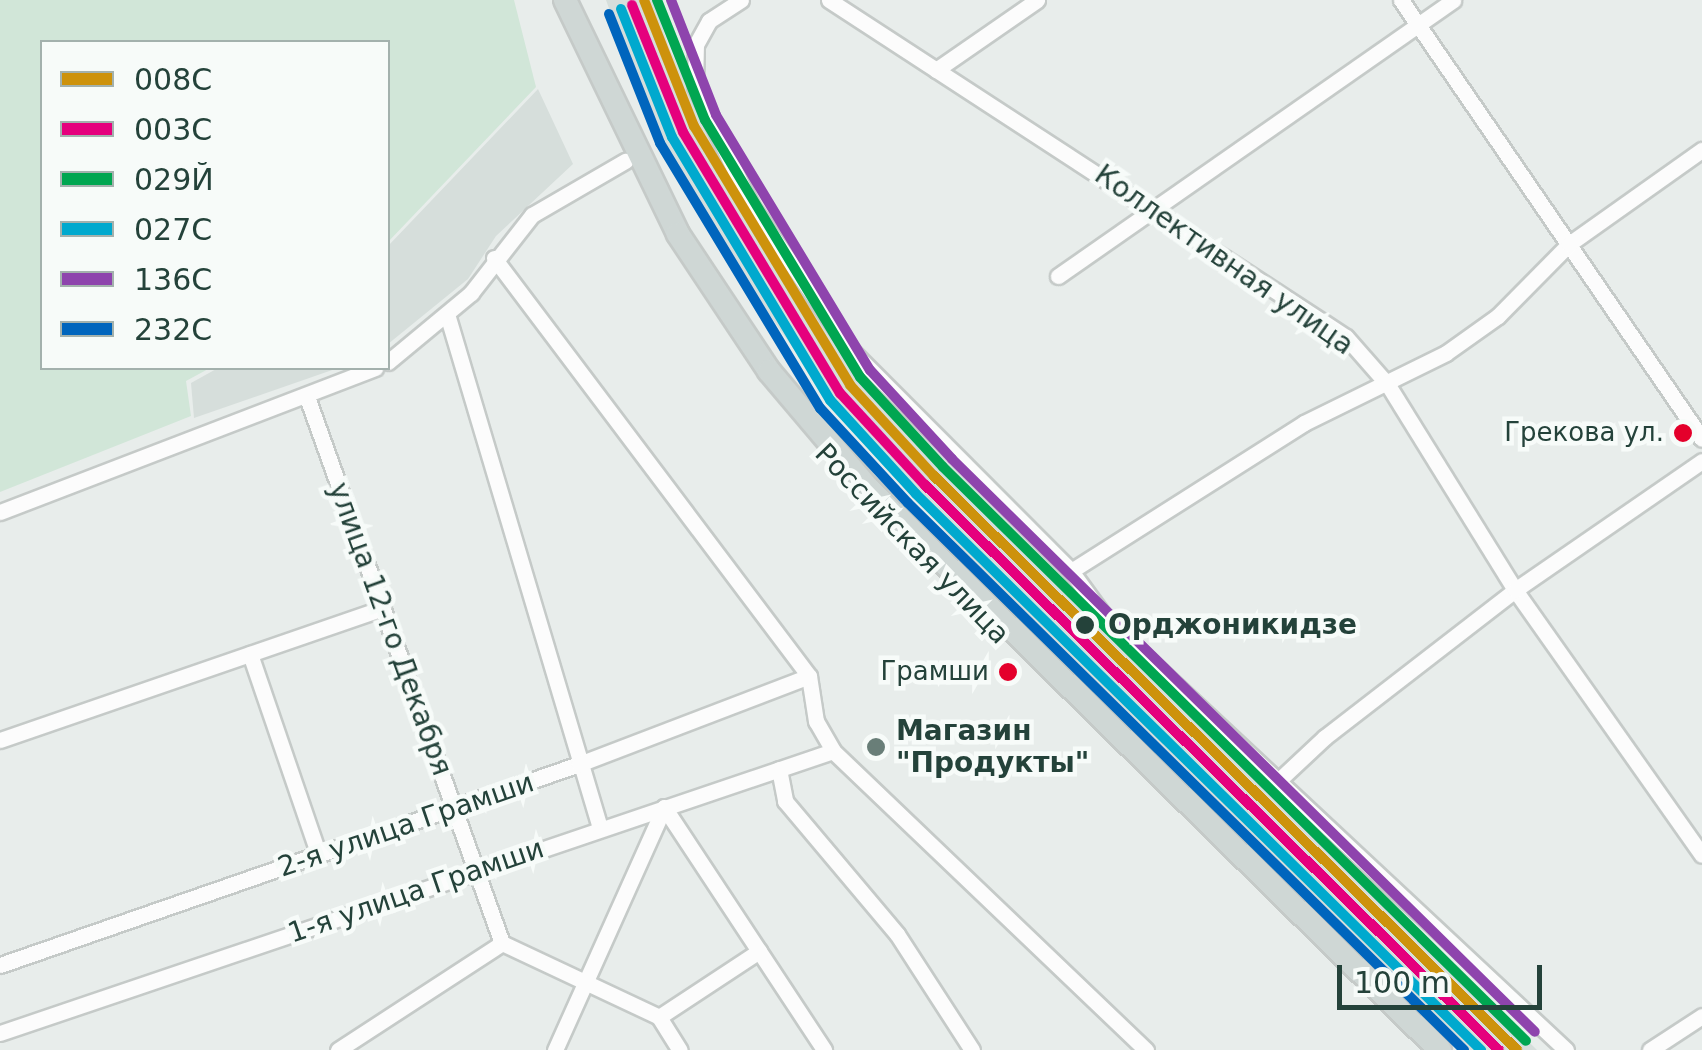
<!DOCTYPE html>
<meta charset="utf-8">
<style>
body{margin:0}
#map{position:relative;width:1702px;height:1050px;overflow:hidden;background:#e8edeb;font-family:"DejaVu Sans",sans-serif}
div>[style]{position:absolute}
.built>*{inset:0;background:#d6dedb}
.green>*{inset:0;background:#d1e6d8}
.roads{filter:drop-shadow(2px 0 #c5cac8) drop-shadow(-2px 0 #c5cac8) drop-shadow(0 2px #c5cac8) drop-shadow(0 -2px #c5cac8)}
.minor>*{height:15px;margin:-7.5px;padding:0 7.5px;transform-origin:7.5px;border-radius:7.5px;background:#fcfcfc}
.primary>*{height:22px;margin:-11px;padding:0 11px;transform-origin:11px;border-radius:11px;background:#cfd7d5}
.rail-1>*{height:10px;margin:-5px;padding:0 5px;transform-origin:5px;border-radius:5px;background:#cd920c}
.rail-2>*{height:10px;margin:-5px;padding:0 5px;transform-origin:5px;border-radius:5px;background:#e5007d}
.rail-3>*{height:10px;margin:-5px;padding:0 5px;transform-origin:5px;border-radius:5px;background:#00a651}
.rail-4>*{height:10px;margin:-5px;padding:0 5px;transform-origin:5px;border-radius:5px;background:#00a9ce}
.rail-5>*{height:10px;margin:-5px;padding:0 5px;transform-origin:5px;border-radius:5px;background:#8e44ad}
.rail-6>*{height:10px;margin:-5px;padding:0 5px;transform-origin:5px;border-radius:5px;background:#0065bd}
.dots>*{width:28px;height:28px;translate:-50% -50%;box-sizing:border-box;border:5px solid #f7fbf9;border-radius:50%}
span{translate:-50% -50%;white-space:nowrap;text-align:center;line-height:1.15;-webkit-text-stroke:9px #f7fbf9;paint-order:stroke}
.bus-label{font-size:26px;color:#24423a}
.right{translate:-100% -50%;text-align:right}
.street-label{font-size:28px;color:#24423a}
.stop-label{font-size:28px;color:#24423a;font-weight:700}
.left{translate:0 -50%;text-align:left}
.poi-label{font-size:28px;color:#24423a;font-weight:700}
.legend{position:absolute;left:40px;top:40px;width:350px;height:330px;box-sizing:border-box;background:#f7fbf9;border:2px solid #a3b1ad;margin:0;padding:12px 18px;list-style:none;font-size:30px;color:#24423a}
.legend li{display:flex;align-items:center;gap:20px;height:50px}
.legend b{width:50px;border:2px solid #a3b1ad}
.scale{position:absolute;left:1337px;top:965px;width:205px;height:45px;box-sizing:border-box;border:5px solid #24423a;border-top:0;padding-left:12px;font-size:30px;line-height:35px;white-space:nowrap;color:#24423a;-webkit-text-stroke:8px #f7fbf9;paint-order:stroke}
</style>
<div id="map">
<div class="built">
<i style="clip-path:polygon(606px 0,653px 0,670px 50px,758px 229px,883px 393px,1537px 1050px,1464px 1050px,997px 588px,844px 420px,727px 255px,640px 96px)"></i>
<i style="clip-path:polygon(538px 89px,573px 164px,496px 236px,468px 279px,388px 344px,388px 246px)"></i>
<i style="clip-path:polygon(218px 368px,338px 368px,194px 418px,191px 383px)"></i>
</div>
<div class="green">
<i style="clip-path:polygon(0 0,514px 0,536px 87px,388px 242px,388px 42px,42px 42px,42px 368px,210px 368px,186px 381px,191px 416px,0 492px)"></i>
</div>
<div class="roads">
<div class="minor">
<i style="left:741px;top:0;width:38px;rotate:147deg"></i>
<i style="left:709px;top:21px;width:26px;rotate:119deg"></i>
<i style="left:696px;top:44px;width:42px;rotate:91.4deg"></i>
<i style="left:695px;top:86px;width:134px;rotate:64.8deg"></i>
<i style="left:752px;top:207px;width:174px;rotate:55.3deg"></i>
<i style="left:851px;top:350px;width:312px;rotate:45.1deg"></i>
<i style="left:1071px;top:571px;width:63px;rotate:54deg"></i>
<i style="left:1108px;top:622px;width:627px;rotate:43.06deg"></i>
<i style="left:829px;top:0;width:617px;rotate:33.1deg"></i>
<i style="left:1346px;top:337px;width:64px;rotate:48.8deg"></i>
<i style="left:1388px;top:385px;width:241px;rotate:58.2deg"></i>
<i style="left:1515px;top:590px;width:324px;rotate:54.8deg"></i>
<i style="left:1401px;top:0;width:532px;rotate:55.56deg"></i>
<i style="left:936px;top:70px;width:123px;rotate:-34.7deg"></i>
<i style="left:494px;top:258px;width:523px;rotate:53deg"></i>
<i style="left:809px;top:676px;width:46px;rotate:81.2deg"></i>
<i style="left:816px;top:721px;width:34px;rotate:60deg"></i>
<i style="left:833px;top:751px;width:433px;rotate:43.7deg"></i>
<i style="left:1058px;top:276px;width:482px;rotate:-34.9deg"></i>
<i style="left:447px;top:314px;width:536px;rotate:73.42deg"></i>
<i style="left:388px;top:362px;width:108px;rotate:-39.7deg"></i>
<i style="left:471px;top:293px;width:99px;rotate:-52deg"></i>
<i style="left:532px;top:215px;width:108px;rotate:-30.1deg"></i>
<i style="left:307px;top:397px;width:580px;rotate:70.35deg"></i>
<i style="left:502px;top:943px;width:174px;rotate:25.2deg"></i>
<i style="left:659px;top:1017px;width:39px;rotate:58deg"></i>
<i style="left:0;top:512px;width:402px;rotate:-21deg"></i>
<i style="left:1071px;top:571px;width:276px;rotate:-32.4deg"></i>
<i style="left:1304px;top:423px;width:158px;rotate:-26.2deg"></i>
<i style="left:1446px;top:353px;width:64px;rotate:-35.4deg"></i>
<i style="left:1498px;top:316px;width:101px;rotate:-45.4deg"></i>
<i style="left:1569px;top:244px;width:163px;rotate:-35.3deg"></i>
<i style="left:250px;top:654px;width:213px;rotate:71.1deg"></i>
<i style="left:0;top:740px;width:405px;rotate:-19deg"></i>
<i style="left:779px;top:769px;width:33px;rotate:79deg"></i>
<i style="left:785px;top:801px;width:174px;rotate:49.9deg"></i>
<i style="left:897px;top:934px;width:138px;rotate:57.1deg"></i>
<i style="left:1278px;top:781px;width:64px;rotate:-43.1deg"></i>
<i style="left:1325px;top:737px;width:240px;rotate:-37.7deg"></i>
<i style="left:1515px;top:590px;width:227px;rotate:-34.6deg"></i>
<i style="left:664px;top:807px;width:291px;rotate:56.6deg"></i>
<i style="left:0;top:965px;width:613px;rotate:-19.14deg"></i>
<i style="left:579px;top:764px;width:246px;rotate:-20.9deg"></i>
<i style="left:659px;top:1017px;width:120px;rotate:-33.4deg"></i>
<i style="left:0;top:1033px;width:879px;rotate:-18.7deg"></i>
<i style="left:338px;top:1050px;width:196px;rotate:-33.1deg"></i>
<i style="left:555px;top:1050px;width:266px;rotate:-65.8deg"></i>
<i style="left:1650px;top:1050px;width:62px;rotate:-33.2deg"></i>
</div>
<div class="primary">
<i style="left:565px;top:0;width:260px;rotate:64.2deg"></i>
<i style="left:678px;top:234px;width:164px;rotate:56.4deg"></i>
<i style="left:769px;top:371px;width:152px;rotate:49.8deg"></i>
<i style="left:867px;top:487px;width:803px;rotate:44.5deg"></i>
</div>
</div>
<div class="rail-1">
<i style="left:644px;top:0;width:136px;rotate:68.4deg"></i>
<i style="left:694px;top:126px;width:302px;rotate:58.9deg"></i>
<i style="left:850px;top:385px;width:124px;rotate:47.3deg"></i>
<i style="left:934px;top:476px;width:818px;rotate:44.55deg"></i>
</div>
<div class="rail-2">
<i style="left:632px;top:5px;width:137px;rotate:68.1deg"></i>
<i style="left:683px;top:132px;width:305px;rotate:59deg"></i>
<i style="left:840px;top:393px;width:125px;rotate:47.3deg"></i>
<i style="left:925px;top:485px;width:805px;rotate:44.55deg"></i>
</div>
<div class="rail-3">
<i style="left:657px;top:0;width:129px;rotate:68.2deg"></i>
<i style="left:705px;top:120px;width:300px;rotate:58.9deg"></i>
<i style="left:860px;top:377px;width:122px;rotate:47.3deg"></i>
<i style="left:943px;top:467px;width:818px;rotate:44.55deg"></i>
</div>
<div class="rail-4">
<i style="left:621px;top:9px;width:138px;rotate:68.3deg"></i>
<i style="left:672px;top:137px;width:307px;rotate:59deg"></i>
<i style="left:830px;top:400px;width:127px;rotate:47.5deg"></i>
<i style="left:916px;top:494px;width:793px;rotate:44.54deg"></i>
</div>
<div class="rail-5">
<i style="left:671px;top:0;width:123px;rotate:68.6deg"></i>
<i style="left:716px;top:115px;width:298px;rotate:58.9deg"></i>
<i style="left:870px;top:370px;width:121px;rotate:47.3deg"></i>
<i style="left:952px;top:459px;width:817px;rotate:44.5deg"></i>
</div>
<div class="rail-6">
<i style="left:609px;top:14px;width:139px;rotate:68.4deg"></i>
<i style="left:660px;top:143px;width:310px;rotate:58.9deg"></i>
<i style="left:820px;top:408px;width:129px;rotate:47.2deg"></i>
<i style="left:908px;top:503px;width:780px;rotate:44.53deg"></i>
</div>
<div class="dots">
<i style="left:1683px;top:433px;background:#e4002b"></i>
<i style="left:1085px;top:625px;background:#24423a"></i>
<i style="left:1008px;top:672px;background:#e4002b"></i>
<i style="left:876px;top:747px;background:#697e78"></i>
</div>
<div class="bus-label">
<span class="right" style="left:1664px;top:433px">Грекова ул.</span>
<span class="right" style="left:989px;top:672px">Грамши</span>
</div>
<div class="street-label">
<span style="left:1224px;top:260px;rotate:35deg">Коллективная улица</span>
<span style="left:912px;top:544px;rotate:46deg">Российская улица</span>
<span style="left:390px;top:629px;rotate:70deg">улица 12-го Декабря</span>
<span style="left:406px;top:825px;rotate:-19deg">2-я улица Грамши</span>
<span style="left:416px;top:891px;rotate:-19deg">1-я улица Грамши</span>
</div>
<div class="stop-label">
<span class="left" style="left:1108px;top:625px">Орджоникидзе</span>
</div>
<div class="poi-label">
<span class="left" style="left:896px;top:747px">Магазин<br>"Продукты"</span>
</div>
<ul class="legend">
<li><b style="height:12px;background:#cd920c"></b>008С</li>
<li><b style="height:12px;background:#e5007d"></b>003С</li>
<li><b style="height:12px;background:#00a651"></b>029Й</li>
<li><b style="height:12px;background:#00a9ce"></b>027С</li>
<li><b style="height:12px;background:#8e44ad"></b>136С</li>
<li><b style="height:12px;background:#0065bd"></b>232C</li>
</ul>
<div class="scale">100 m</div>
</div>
